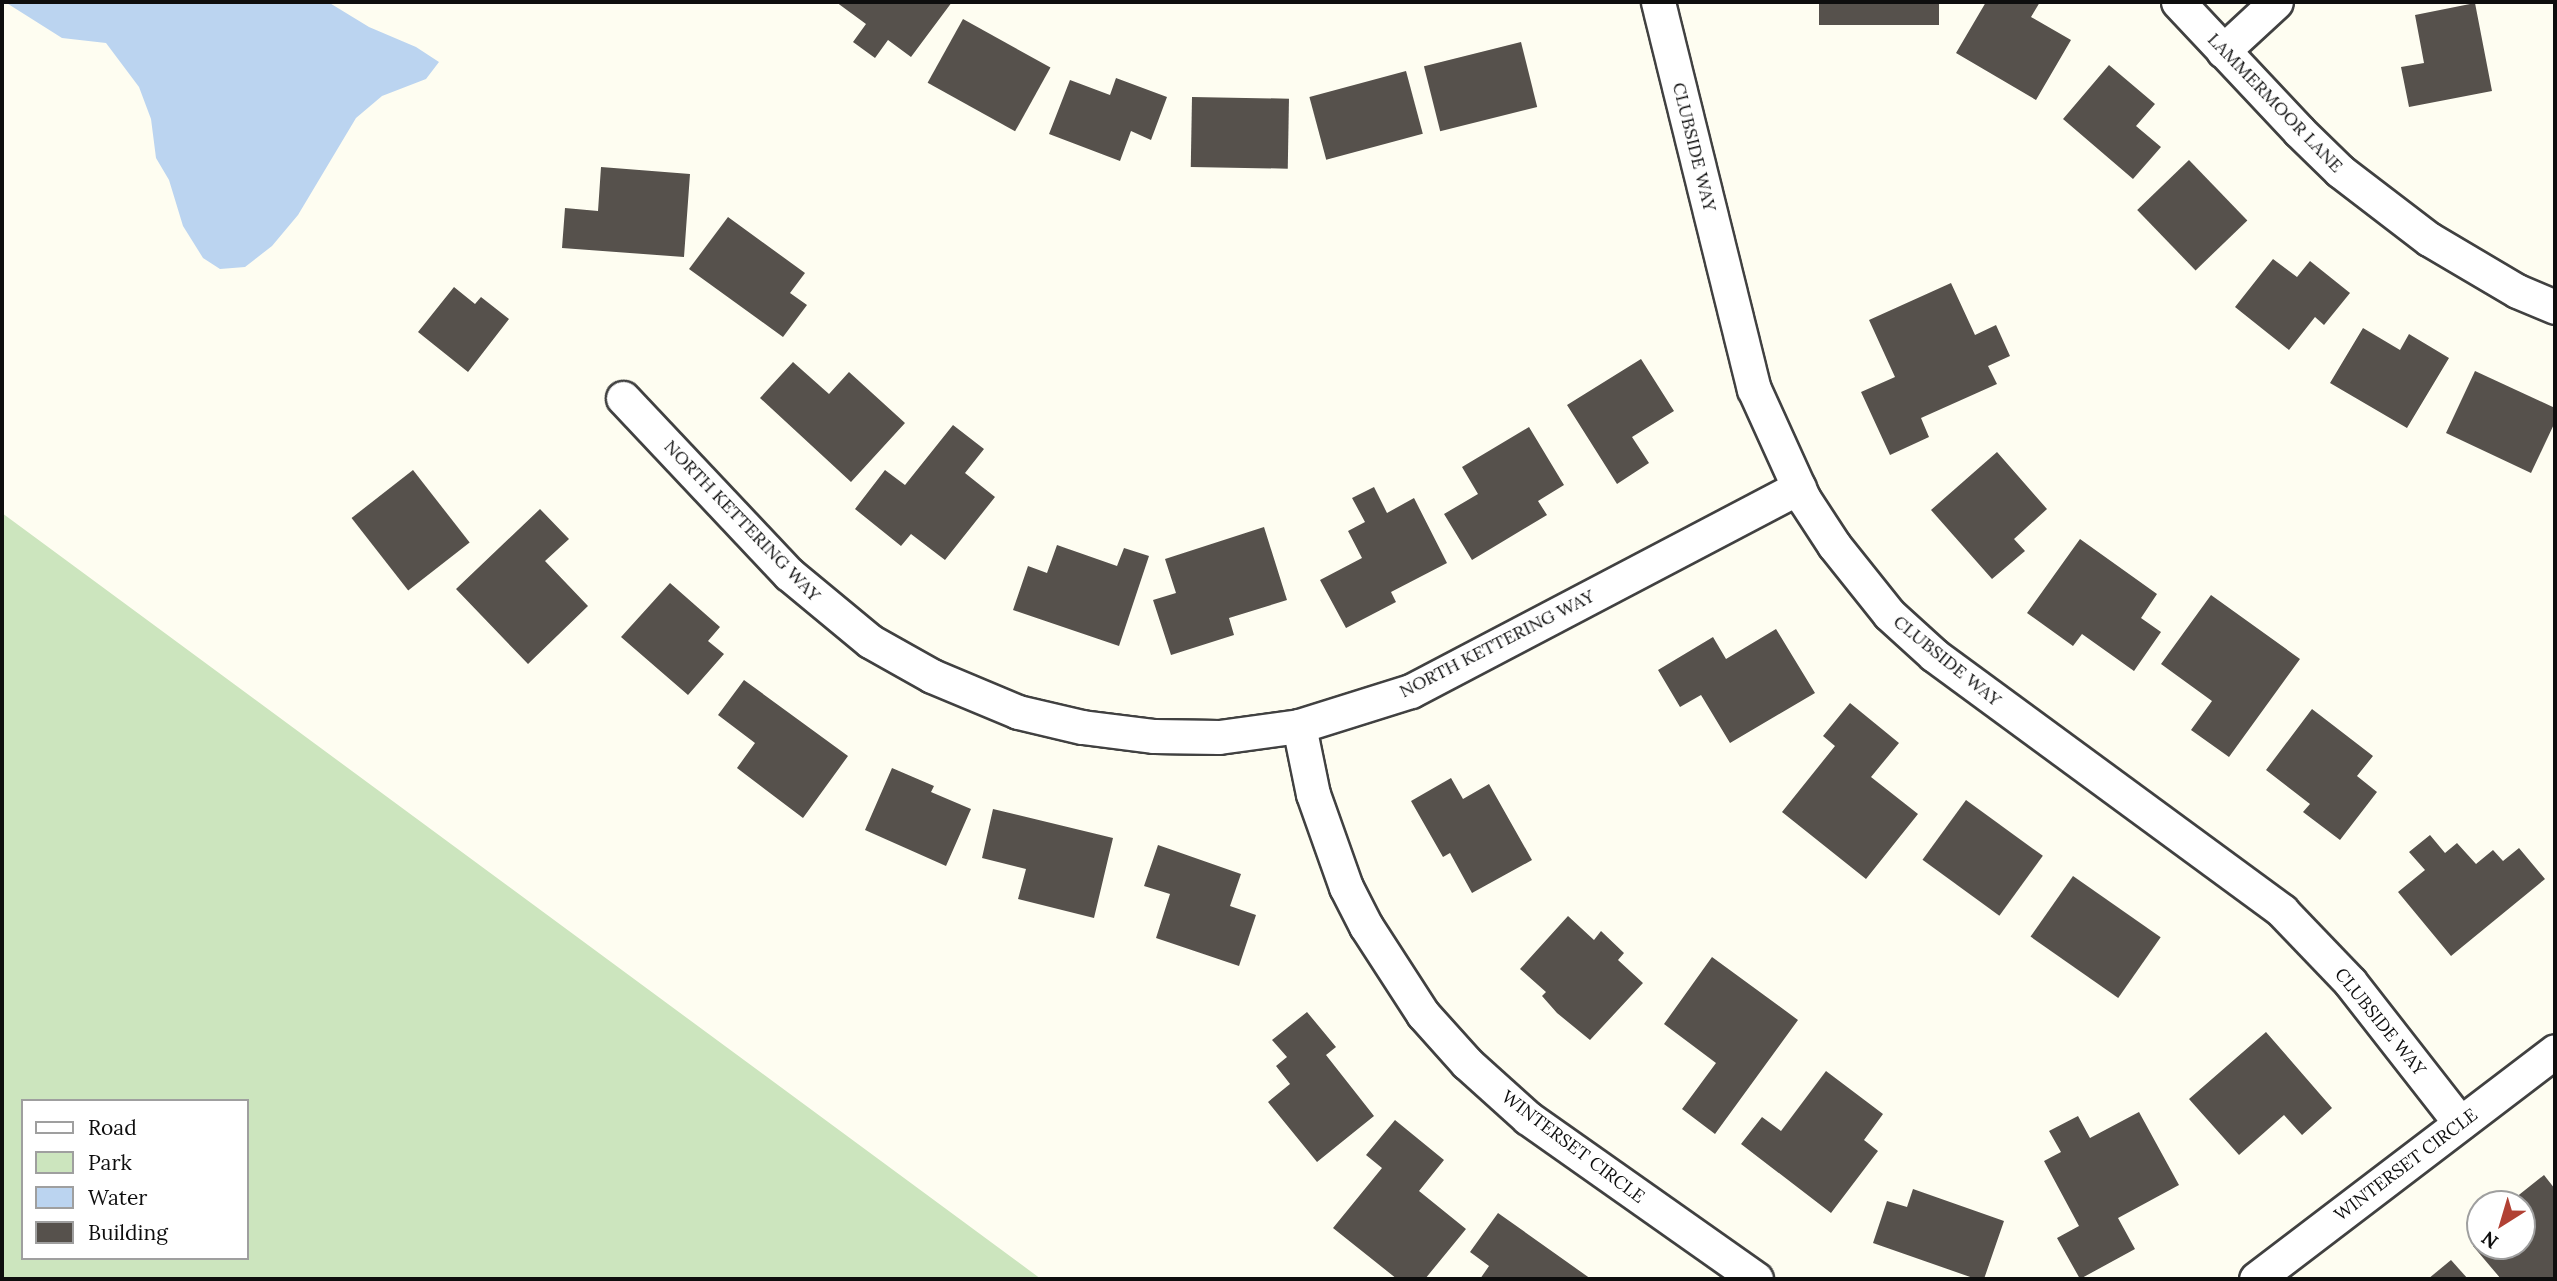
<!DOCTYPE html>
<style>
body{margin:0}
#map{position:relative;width:2557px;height:1281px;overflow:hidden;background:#fefdf1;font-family:Lora,serif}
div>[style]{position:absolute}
.green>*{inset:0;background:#cce5be}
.water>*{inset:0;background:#bbd4f0}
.building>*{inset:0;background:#56514c;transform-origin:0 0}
.roads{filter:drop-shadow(2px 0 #414141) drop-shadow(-2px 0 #414141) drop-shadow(0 2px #414141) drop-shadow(0 -2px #414141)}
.minor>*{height:33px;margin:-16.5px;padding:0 16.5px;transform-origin:16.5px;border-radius:16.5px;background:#fff}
span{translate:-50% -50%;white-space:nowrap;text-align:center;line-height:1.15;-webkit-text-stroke:7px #fff;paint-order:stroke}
.street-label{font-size:18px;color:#0e0e0e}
.frame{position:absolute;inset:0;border:4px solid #0e0e0e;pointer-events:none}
.legend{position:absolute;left:21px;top:1099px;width:228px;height:161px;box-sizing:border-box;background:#fff;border:2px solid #9f9f9f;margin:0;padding:9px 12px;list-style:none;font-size:21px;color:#0e0e0e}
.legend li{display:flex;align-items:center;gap:14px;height:35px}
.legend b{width:35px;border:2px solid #9f9f9f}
.north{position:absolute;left:2466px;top:1190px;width:70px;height:70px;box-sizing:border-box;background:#fff;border:2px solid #9f9f9f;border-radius:50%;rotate:217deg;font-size:19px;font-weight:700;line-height:28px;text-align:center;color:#0e0e0e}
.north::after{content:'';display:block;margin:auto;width:24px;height:32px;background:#b14134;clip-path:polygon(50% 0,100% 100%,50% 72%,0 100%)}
</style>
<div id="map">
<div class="green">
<i style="clip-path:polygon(evenodd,2px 513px,1041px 1279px,2px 1279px,2px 513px,23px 1101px,247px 1101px,247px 1258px,23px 1258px,23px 1101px)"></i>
</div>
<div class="water">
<i style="clip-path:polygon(5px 2px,328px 2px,369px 27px,416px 47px,439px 62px,426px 79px,382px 96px,356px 118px,298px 215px,272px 246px,245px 267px,220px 269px,203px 258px,183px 226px,169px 180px,156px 158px,151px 119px,139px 87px,106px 43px,62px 38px)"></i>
</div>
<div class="building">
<i style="clip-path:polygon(836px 2px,952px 2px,911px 57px,888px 40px,875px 58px,853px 42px,866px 24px)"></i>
<i style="left:1819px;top:2px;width:120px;height:23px"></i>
<i style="clip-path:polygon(1986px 2px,2040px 2px,2031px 17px,2071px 40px,2036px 100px,1956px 53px)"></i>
<i style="clip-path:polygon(2475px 3px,2492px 91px,2409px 107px,2401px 67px,2424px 63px,2415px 15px)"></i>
<i style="left:963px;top:19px;width:100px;height:73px;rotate:29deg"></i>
<i style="left:1521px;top:42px;width:67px;height:100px;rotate:76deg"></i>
<i style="clip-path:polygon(2109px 65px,2155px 104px,2136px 126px,2161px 147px,2133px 179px,2063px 119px)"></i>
<i style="left:1406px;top:71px;width:65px;height:100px;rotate:75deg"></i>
<i style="clip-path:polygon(1116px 78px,1167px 97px,1151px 140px,1131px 131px,1120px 161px,1049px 134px,1070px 80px,1110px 95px)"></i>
<i style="left:1192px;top:97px;width:97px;height:70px;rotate:1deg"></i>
<i style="left:2189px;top:160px;width:84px;height:72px;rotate:46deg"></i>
<i style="clip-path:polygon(601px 167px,690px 174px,684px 257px,562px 248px,565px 208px,598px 211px)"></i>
<i style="clip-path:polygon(728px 217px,805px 273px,790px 293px,807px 305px,783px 337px,689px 269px)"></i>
<i style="clip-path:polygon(2273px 259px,2297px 277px,2310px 261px,2350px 293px,2324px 325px,2315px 317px,2289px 350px,2235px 307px)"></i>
<i style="clip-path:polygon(1951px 283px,1975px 335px,1996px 325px,2010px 356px,1988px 366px,1997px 384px,1921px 418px,1929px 437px,1890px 455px,1861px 392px,1895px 377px,1869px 320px)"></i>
<i style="clip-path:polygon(454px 287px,475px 304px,481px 297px,509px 319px,468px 372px,418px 332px)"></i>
<i style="clip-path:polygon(2363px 328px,2400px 350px,2409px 334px,2449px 358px,2407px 428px,2330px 383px)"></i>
<i style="clip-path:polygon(1641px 359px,1674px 411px,1632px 437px,1649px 463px,1617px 484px,1567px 405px)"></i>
<i style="clip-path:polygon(793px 362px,829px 394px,849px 372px,905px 423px,851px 482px,760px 398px)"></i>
<i style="clip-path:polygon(2475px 371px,2555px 408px,2555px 422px,2531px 473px,2446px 433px)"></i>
<i style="clip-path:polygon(953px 425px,984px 449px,965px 473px,995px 497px,945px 560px,911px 534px,901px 546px,855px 509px,885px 470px,905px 485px)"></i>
<i style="clip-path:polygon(1529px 427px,1564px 485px,1538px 501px,1547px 515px,1472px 560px,1444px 514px,1478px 494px,1462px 467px)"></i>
<i style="clip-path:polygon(1997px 452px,2047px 509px,2014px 539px,2025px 551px,1992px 579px,1931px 510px)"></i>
<i style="left:413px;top:470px;width:92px;height:78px;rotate:52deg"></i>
<i style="clip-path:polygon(1374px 487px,1387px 513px,1414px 498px,1447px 563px,1391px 592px,1396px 602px,1346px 628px,1320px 580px,1362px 558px,1348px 531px,1365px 522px,1352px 498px)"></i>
<i style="clip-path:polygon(540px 509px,569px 539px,545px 561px,588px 606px,528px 664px,456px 589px)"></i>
<i style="clip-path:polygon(1264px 527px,1287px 600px,1229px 618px,1234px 635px,1171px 655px,1153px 600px,1176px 593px,1165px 559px)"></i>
<i style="clip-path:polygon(2080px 539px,2157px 594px,2141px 618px,2161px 632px,2134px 671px,2082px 634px,2073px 646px,2027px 613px)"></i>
<i style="clip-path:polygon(1057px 545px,1117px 566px,1124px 548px,1149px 556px,1119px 646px,1013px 610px,1028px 566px,1047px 573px)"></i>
<i style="clip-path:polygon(670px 583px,720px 627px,708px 641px,724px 654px,688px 695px,621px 637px)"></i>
<i style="clip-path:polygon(2211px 595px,2300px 659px,2229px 757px,2191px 730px,2212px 701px,2161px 664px)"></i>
<i style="clip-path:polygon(1776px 629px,1815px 693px,1730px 743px,1701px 695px,1680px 707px,1658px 670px,1713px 637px,1726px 659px)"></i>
<i style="clip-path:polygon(744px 680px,848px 756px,803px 818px,737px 768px,755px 743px,718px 715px)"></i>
<i style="clip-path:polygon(1850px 703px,1899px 743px,1871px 777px,1918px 814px,1866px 879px,1782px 812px,1835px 746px,1823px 736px)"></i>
<i style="clip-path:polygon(2312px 709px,2373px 756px,2357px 776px,2377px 792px,2340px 840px,2303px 812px,2310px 804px,2266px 770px)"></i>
<i style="clip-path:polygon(892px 768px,934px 786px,931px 792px,971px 809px,946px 866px,865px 830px)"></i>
<i style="clip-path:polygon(1451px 778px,1463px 799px,1489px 784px,1532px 860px,1472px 893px,1450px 853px,1443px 857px,1411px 801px)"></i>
<i style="left:1966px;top:800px;width:95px;height:74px;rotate:36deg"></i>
<i style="clip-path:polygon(993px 809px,1113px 838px,1094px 918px,1018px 899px,1026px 869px,982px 858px)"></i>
<i style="clip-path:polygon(2430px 835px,2445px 853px,2457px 843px,2476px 864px,2493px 850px,2503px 861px,2519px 848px,2545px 879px,2451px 956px,2398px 892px,2425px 870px,2409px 852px)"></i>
<i style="clip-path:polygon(1158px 845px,1241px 874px,1230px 906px,1256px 915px,1239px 966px,1156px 938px,1170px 894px,1144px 886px)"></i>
<i style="left:2073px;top:876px;width:107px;height:74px;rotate:35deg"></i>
<i style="clip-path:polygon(1568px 916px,1594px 940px,1601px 931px,1624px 953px,1618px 960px,1643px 983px,1590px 1040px,1557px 1013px,1542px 996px,1546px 992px,1520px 969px)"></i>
<i style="clip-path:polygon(1712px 957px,1798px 1020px,1715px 1134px,1682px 1109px,1716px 1063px,1664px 1024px)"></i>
<i style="clip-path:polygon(1307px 1012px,1336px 1047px,1326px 1055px,1374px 1116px,1317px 1162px,1268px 1102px,1290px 1084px,1276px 1066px,1287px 1057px,1272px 1040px)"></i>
<i style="clip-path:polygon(2266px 1032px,2332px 1108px,2302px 1135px,2284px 1115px,2239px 1155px,2189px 1099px)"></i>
<i style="clip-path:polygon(1826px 1071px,1883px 1114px,1864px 1140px,1878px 1151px,1831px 1213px,1741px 1144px,1762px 1117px,1781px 1131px)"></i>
<i style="clip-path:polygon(2139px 1112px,2179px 1185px,2118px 1218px,2135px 1249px,2080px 1279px,2057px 1238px,2079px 1226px,2044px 1161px,2061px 1152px,2049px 1131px,2078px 1116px,2090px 1138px)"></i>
<i style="clip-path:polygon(1395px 1120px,1444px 1160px,1419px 1191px,1466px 1229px,1425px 1279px,1397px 1279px,1333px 1228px,1382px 1168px,1366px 1155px)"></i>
<i style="clip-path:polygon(2544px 1175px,2555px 1189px,2555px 1278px,2501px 1279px,2473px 1246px,2480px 1240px,2480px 1246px,2522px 1246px,2522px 1204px,2510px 1202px)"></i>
<i style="clip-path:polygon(1913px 1189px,2004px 1221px,1984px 1279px,1976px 1279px,1873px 1243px,1887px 1201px,1907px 1207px)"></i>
<i style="clip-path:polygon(1498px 1213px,1591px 1279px,1480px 1279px,1489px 1266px,1470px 1252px)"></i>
<i style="clip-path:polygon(2451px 1260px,2468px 1279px,2428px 1279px)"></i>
</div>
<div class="roads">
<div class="minor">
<i style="left:1658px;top:2px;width:399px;rotate:76.1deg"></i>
<i style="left:1754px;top:389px;width:121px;rotate:65.6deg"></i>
<i style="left:1804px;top:499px;width:55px;rotate:56.9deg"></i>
<i style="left:1834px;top:545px;width:88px;rotate:51.4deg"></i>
<i style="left:1889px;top:614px;width:61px;rotate:42.3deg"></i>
<i style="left:1934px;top:655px;width:432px;rotate:36.3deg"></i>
<i style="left:2282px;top:911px;width:98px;rotate:46.2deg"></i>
<i style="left:2350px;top:982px;width:179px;rotate:52deg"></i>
<i style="left:2178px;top:2px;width:177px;rotate:46.8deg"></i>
<i style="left:2299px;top:131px;width:57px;rotate:44.3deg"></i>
<i style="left:2340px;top:171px;width:112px;rotate:37.4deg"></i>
<i style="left:2429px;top:239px;width:102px;rotate:30.6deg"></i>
<i style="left:2517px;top:291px;width:41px;rotate:22.8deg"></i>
<i style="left:2223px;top:51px;width:72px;rotate:-42.8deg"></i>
<i style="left:623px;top:398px;width:242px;rotate:46.7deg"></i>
<i style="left:789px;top:574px;width:105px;rotate:39.6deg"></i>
<i style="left:870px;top:641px;width:71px;rotate:29.4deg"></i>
<i style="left:932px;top:676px;width:93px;rotate:22.7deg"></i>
<i style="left:1018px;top:712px;width:66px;rotate:13.2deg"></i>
<i style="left:1082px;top:727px;width:73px;rotate:7.1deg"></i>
<i style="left:1154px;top:736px;width:65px;rotate:0.9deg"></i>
<i style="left:1219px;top:737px;width:81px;rotate:-7.8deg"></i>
<i style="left:1299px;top:726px;width:117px;rotate:-17.4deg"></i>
<i style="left:1411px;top:691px;width:438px;rotate:-27.7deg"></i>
<i style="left:1299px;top:726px;width:69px;rotate:78.4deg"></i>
<i style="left:1313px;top:794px;width:99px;rotate:70.5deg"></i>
<i style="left:1346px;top:887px;width:44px;rotate:62.9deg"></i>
<i style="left:1366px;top:926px;width:105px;rotate:57.1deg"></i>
<i style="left:1423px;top:1014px;width:66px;rotate:48.1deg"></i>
<i style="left:1467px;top:1063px;width:82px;rotate:42deg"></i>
<i style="left:1528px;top:1118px;width:279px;rotate:35.2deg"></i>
<i style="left:2256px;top:1279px;width:376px;rotate:-37.3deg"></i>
</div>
</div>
<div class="street-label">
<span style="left:2275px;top:103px;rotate:46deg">LAMMERMOOR LANE</span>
<span style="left:1694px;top:147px;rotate:76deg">CLUBSIDE WAY</span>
<span style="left:742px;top:521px;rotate:46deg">NORTH KETTERING WAY</span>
<span style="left:1497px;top:644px;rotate:-27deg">NORTH KETTERING WAY</span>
<span style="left:1947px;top:661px;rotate:39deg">CLUBSIDE WAY</span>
<span style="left:2380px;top:1022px;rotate:51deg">CLUBSIDE WAY</span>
<span style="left:1573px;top:1147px;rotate:37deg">WINTERSET CIRCLE</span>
<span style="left:2406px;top:1165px;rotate:-37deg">WINTERSET CIRCLE</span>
</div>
<div class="frame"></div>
<ul class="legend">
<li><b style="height:9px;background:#fff"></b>Road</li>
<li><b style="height:19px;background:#cce5be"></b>Park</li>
<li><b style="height:19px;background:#bbd4f0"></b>Water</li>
<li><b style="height:19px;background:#56514c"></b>Building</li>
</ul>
<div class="north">N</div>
</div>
